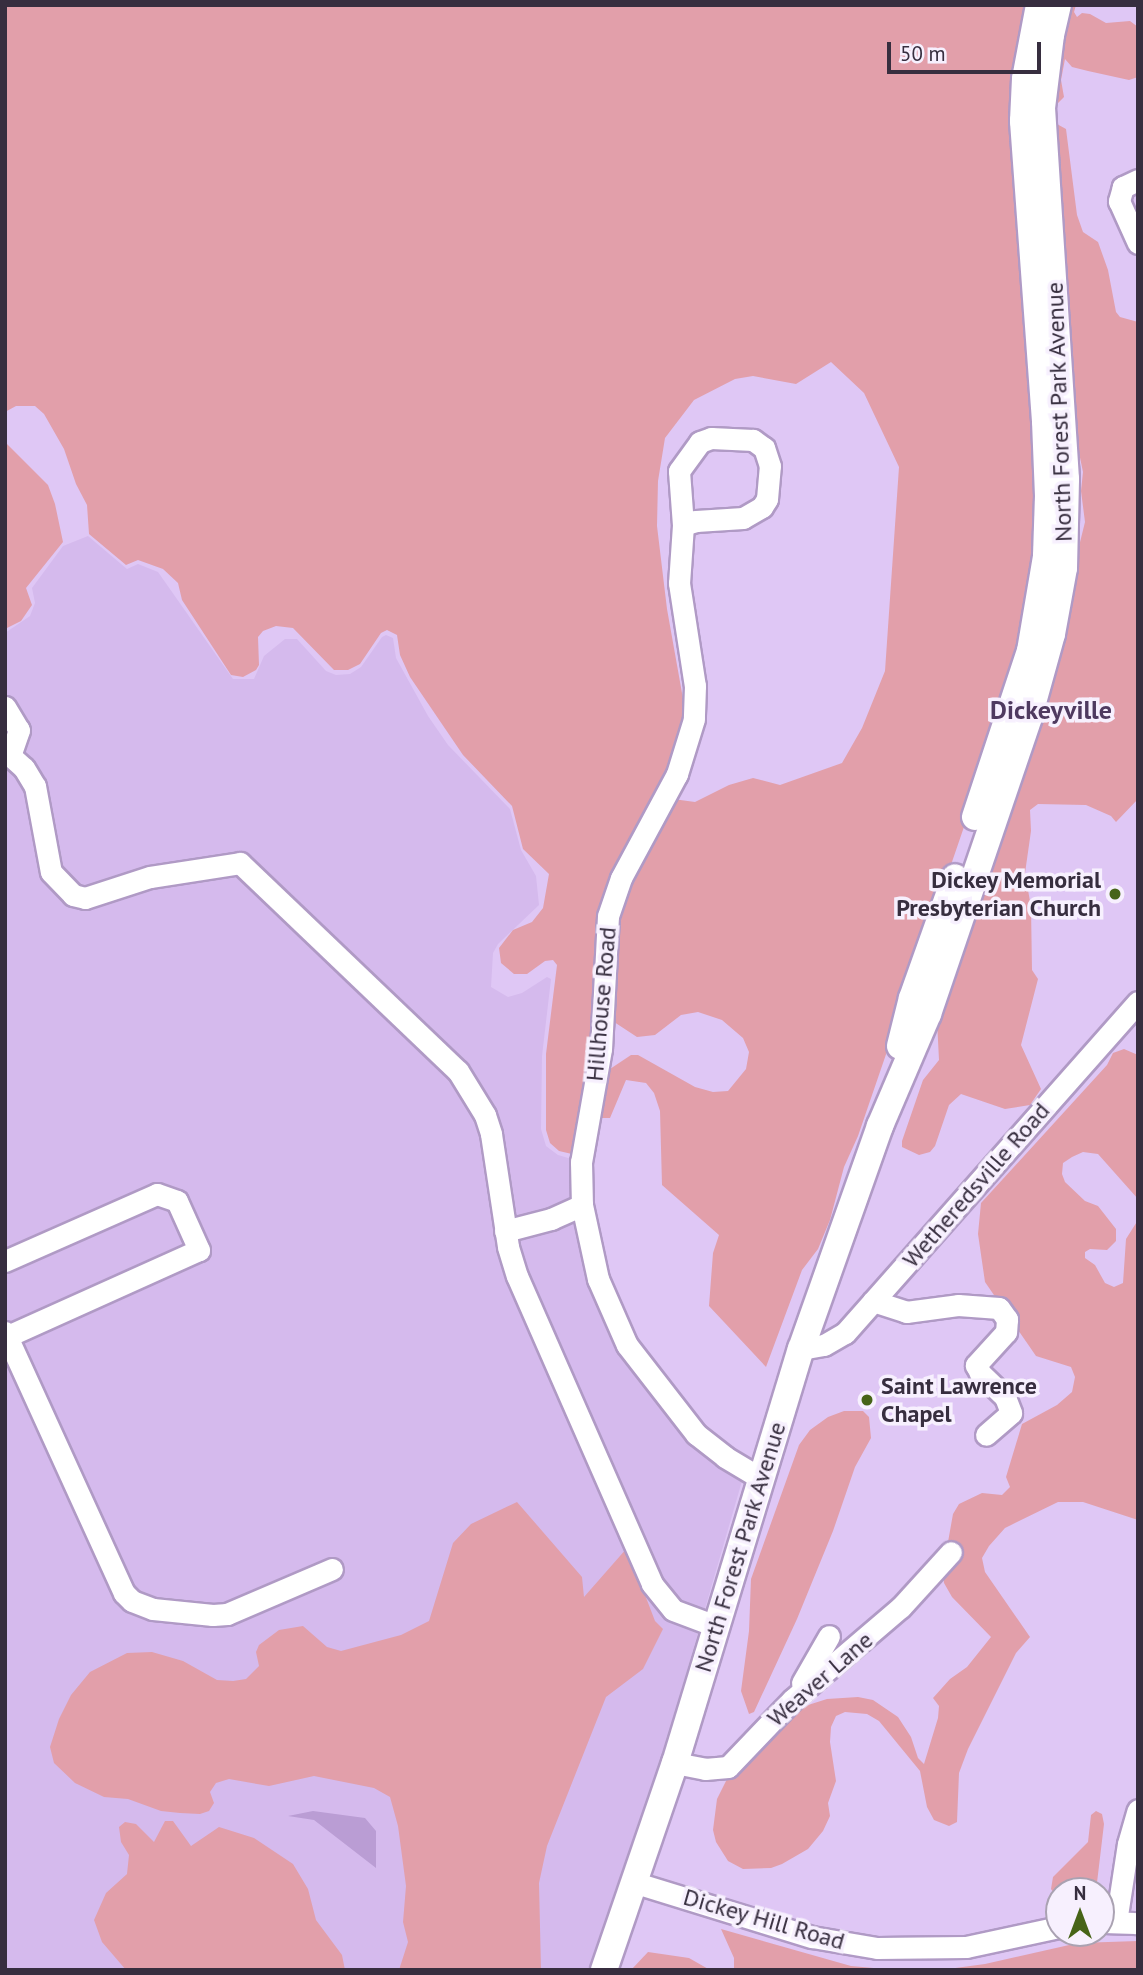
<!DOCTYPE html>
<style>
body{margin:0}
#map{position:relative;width:1143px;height:1975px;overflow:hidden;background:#dfc7f5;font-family:"PT Sans",sans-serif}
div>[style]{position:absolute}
.built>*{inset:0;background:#d5baed}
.green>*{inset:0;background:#e29faa}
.water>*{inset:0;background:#ba9dd4}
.roads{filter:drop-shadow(2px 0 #b09ac5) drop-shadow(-2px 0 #b09ac5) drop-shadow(0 2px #b09ac5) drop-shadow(0 -2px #b09ac5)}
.minor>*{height:21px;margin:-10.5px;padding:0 10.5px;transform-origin:10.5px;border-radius:10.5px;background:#fff}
.major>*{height:26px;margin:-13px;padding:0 13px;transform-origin:13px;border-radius:13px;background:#fff}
.dots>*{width:19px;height:19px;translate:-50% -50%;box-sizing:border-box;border:4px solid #f7f0fe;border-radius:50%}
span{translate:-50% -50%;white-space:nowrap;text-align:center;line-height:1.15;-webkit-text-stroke:7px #f7f0fe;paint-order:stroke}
.street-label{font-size:24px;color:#372e3f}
.poi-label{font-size:24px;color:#372e3f;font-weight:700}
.right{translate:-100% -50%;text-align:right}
.left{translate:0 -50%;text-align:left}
.neighbourhood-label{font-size:26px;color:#4f3a60;font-weight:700}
.frame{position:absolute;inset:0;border:7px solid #372e3f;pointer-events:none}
.north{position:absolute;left:1045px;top:1877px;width:70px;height:70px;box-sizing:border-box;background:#f7f0fe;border:2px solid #aaa2b2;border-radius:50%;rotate:0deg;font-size:19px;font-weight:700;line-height:28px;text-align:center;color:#372e3f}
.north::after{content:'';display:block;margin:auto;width:24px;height:32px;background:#476418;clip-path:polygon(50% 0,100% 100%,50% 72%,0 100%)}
.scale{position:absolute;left:887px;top:42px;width:154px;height:32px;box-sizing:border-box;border:4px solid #372e3f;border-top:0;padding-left:9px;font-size:21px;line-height:24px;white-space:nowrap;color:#372e3f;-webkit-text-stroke:5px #f7f0fe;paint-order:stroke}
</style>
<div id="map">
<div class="built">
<i style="clip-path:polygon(88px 536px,127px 569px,138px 564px,158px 572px,233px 679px,254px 679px,264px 656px,285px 639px,297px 639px,326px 671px,336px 675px,350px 674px,361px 667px,382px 637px,386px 635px,393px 638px,396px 658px,428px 716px,448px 745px,510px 809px,521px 850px,536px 876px,539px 905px,498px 944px,493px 953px,491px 987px,508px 997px,522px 993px,547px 977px,551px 979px,542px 1056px,541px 1129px,546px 1146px,558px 1155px,575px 1160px,593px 1290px,604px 1320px,628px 1361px,667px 1417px,687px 1441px,742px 1481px,662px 1757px,621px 1882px,588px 1970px,5px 1970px,5px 633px,30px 616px,35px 603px,32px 588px,63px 546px)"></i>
</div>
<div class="green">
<i style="clip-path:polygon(5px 5px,1029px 5px,1030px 329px,1038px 563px,1001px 719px,858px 1136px,844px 1167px,830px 1220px,818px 1249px,802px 1270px,766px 1367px,709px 1306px,713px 1253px,719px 1235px,662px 1185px,660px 1111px,654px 1093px,646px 1083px,626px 1080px,610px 1118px,592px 1118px,601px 1075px,631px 1055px,638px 1055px,695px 1087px,713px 1092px,728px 1091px,746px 1069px,749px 1052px,743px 1038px,722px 1020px,698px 1012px,681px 1015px,655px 1035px,637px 1037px,608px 1018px,616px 907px,673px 799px,695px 802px,729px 785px,753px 778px,780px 785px,842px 763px,862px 728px,885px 671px,899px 467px,864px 393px,831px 362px,796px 384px,753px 376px,735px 379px,694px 400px,665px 438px,658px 481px,657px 526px,667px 609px,687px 721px,671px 773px,621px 867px,600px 1011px,572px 1154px,559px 1151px,550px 1143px,546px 1130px,546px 1054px,557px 965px,553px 960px,545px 961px,527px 974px,514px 974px,501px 963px,499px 948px,513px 930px,532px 922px,543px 908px,549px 874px,523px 849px,512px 806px,463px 755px,410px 677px,400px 655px,397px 635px,387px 630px,381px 633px,360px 664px,348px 670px,334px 670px,293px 628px,276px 626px,263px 631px,258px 637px,259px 665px,256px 670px,243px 677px,231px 675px,182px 600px,178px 583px,163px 569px,138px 560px,126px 565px,89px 534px,87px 505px,76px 484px,64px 449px,44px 414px,35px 406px,16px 406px,5px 412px)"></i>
<i style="clip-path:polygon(1068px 5px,1076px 5px,1074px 12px,1077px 17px,1082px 13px,1090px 14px,1106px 23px,1130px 21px,1138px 27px,1138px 77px,1129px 80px,1088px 71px,1072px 67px,1065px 59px,1061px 80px,1064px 97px,1055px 106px,1054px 76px)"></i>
<i style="clip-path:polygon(1055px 123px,1066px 129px,1077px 215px,1083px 232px,1098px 242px,1108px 270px,1116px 312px,1120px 317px,1138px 322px,1138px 799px,1116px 822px,1111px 816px,1086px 805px,1038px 804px,1030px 810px,1031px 831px,1025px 873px,1031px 907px,1032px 970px,1038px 979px,1021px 1045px,1041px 1089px,1030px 1105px,1005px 1109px,961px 1094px,949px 1105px,935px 1146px,930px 1152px,919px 1155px,902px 1147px,902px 1141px,923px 1080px,939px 1060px,937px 1021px,954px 982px,1021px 781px,1085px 522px,1081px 491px,1083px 472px,1074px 429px)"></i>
<i style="clip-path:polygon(5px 442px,48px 485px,55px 504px,63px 542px,26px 588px,32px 605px,21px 621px,5px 629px)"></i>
<i style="clip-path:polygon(1124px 1049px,1138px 1055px,1138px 1199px,1098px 1154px,1083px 1152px,1072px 1157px,1063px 1163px,1062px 1174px,1065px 1182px,1085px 1201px,1098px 1206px,1116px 1229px,1116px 1241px,1107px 1250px,1090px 1249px,1085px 1252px,1085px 1258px,1095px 1265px,1105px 1283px,1114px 1287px,1123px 1283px,1126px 1239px,1138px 1220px,1138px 1520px,1083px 1502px,1058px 1502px,1005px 1528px,989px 1546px,982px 1558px,985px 1572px,1030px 1637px,1016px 1653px,968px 1749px,959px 1773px,957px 1822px,949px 1826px,934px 1820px,927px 1807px,920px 1771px,879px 1721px,867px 1714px,845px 1712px,836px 1716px,831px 1727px,830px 1742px,836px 1781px,828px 1803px,830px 1816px,823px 1831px,808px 1849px,782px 1864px,771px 1868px,743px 1869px,728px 1861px,716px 1842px,713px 1830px,717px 1799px,729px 1775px,783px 1722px,805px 1706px,827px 1699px,858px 1697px,873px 1700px,898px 1717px,911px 1737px,918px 1758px,924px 1764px,938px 1718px,939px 1706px,933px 1698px,950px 1679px,967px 1667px,991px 1637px,952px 1597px,944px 1583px,943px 1570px,953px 1514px,959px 1504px,982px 1493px,1002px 1495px,1010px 1487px,1006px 1477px,1022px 1424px,1057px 1405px,1072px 1392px,1075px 1377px,1071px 1367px,1036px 1356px,985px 1282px,978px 1234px,981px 1203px,1107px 1065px,1113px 1053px)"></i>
<i style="clip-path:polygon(844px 1411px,863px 1411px,869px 1417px,871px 1438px,855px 1467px,833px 1531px,797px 1619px,754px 1712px,749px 1714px,741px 1691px,749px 1631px,751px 1579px,799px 1445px,810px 1430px,828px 1417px)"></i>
<i style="clip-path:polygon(517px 1502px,582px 1577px,584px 1597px,627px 1548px,655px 1621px,663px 1629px,643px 1669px,606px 1697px,547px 1846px,539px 1883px,541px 1970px,399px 1970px,408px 1942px,403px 1922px,406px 1886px,398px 1826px,390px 1797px,374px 1788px,314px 1776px,269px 1786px,229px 1779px,216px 1783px,210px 1792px,214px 1803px,209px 1811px,200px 1814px,180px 1813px,161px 1811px,128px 1799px,104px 1797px,75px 1783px,54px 1763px,50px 1747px,59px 1719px,71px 1695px,90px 1672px,127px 1653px,152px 1652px,183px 1661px,217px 1680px,233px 1681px,246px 1679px,259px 1666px,256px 1652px,259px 1645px,279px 1630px,303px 1626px,327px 1647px,341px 1651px,401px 1635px,429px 1621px,453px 1543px,471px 1524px)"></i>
<i style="clip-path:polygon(1096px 1811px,1102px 1814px,1104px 1824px,1096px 1891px,1059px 1891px,1059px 1900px,1051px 1889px,1053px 1877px,1088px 1842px,1091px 1815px)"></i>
<i style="clip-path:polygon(165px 1821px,173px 1821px,191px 1846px,219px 1827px,254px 1838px,293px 1864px,308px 1889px,316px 1920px,342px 1955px,345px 1970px,126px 1970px,102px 1942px,94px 1920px,106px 1893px,127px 1874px,129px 1855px,121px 1842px,119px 1827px,125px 1822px,136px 1824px,154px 1842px)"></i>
<i style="clip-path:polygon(721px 1929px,851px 1966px,896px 1970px,948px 1969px,985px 1964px,1078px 1943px,1138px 1941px,1138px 1970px,734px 1970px,734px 1958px)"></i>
<i style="clip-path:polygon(648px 1952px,689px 1958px,710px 1970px,631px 1970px)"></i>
</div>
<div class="water">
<i style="clip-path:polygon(313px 1811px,365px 1818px,376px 1831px,376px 1868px,314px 1820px,288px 1816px)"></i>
</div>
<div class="roads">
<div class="minor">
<i style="left:1138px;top:180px;width:17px;rotate:155deg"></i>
<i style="left:1123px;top:187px;width:15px;rotate:106deg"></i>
<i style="left:1119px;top:201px;width:46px;rotate:65.7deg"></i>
<i style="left:683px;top:525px;width:14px;rotate:-17deg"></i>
<i style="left:696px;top:521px;width:47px;rotate:-3.7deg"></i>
<i style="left:743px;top:518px;width:22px;rotate:-30deg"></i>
<i style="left:762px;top:507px;width:9px;rotate:-58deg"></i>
<i style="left:767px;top:499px;width:33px;rotate:-85deg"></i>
<i style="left:770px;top:466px;width:19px;rotate:-108deg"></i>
<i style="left:764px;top:448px;width:14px;rotate:-144deg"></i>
<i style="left:753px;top:440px;width:42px;rotate:-177.3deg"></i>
<i style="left:711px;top:438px;width:12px;rotate:160deg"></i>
<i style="left:700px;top:442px;width:36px;rotate:126deg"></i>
<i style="left:679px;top:471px;width:54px;rotate:85.8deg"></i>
<i style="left:683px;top:525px;width:58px;rotate:93.9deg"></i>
<i style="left:679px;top:583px;width:104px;rotate:81.2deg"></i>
<i style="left:695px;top:686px;width:33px;rotate:92deg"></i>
<i style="left:694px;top:719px;width:58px;rotate:107.2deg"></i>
<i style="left:677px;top:774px;width:118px;rotate:118.3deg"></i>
<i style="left:621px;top:878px;width:40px;rotate:108.9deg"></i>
<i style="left:608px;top:916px;width:133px;rotate:93deg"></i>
<i style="left:601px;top:1049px;width:115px;rotate:100deg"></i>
<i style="left:581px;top:1162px;width:43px;rotate:88.7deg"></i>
<i style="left:582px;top:1205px;width:76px;rotate:77.8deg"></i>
<i style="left:598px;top:1279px;width:72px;rotate:66.3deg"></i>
<i style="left:627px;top:1345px;width:113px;rotate:52.2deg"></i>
<i style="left:696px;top:1434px;width:37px;rotate:38deg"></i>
<i style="left:725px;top:1457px;width:41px;rotate:31deg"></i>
<i style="left:5px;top:707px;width:27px;rotate:59deg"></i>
<i style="left:19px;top:730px;width:24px;rotate:109deg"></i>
<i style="left:5px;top:751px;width:25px;rotate:42deg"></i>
<i style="left:24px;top:768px;width:21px;rotate:59deg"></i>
<i style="left:35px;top:786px;width:87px;rotate:79.5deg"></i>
<i style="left:51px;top:872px;width:32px;rotate:46deg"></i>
<i style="left:73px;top:895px;width:12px;rotate:14deg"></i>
<i style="left:85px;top:898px;width:68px;rotate:-17.9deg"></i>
<i style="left:150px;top:877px;width:91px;rotate:-8.8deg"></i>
<i style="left:240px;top:863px;width:301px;rotate:43.7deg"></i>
<i style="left:458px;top:1071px;width:52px;rotate:58.5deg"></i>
<i style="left:485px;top:1115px;width:20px;rotate:72deg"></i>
<i style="left:491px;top:1134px;width:114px;rotate:81.4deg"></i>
<i style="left:508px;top:1247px;width:30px;rotate:73deg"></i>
<i style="left:517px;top:1276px;width:336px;rotate:66.3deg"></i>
<i style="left:652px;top:1584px;width:33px;rotate:51deg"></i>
<i style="left:673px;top:1610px;width:46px;rotate:20.4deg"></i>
<i style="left:505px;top:1231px;width:48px;rotate:-14.6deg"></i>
<i style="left:551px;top:1219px;width:34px;rotate:-24deg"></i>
<i style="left:5px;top:1261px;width:166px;rotate:-23.8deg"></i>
<i style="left:157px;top:1194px;width:21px;rotate:19deg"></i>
<i style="left:177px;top:1201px;width:54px;rotate:65.8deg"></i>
<i style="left:199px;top:1250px;width:213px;rotate:155.8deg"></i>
<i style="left:873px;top:1301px;width:35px;rotate:18deg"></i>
<i style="left:906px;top:1312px;width:52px;rotate:-7.7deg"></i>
<i style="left:958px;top:1305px;width:41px;rotate:4.2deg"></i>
<i style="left:999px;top:1308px;width:14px;rotate:54deg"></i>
<i style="left:1007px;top:1319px;width:13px;rotate:94deg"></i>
<i style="left:1006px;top:1332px;width:45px;rotate:132.3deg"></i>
<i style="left:976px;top:1365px;width:9px;rotate:63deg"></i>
<i style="left:980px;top:1373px;width:35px;rotate:44deg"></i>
<i style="left:1005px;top:1397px;width:17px;rotate:69deg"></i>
<i style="left:1011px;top:1413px;width:33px;rotate:139deg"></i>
<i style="left:5px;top:1332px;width:287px;rotate:65.5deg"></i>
<i style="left:124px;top:1593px;width:11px;rotate:45deg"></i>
<i style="left:132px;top:1601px;width:22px;rotate:21deg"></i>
<i style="left:153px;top:1609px;width:60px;rotate:5.7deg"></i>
<i style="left:213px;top:1615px;width:14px;rotate:-4deg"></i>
<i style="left:227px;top:1614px;width:114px;rotate:-23.2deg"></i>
<i style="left:801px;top:1349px;width:23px;rotate:-10deg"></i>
<i style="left:824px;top:1345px;width:24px;rotate:-30deg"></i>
<i style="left:845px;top:1333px;width:442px;rotate:-48.5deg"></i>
<i style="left:802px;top:1683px;width:54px;rotate:-60.1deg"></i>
<i style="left:675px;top:1763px;width:31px;rotate:11deg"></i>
<i style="left:705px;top:1769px;width:23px;rotate:-5deg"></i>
<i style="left:728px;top:1767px;width:93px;rotate:-46.3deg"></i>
<i style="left:792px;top:1700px;width:143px;rotate:-40.5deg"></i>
<i style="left:901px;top:1607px;width:74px;rotate:-47.7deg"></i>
<i style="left:636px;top:1883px;width:184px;rotate:17.1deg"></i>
<i style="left:812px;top:1937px;width:66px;rotate:9.6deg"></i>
<i style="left:877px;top:1948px;width:89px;rotate:-0.6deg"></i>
<i style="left:966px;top:1947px;width:95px;rotate:-12.1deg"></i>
<i style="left:1103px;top:1922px;width:35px;rotate:2deg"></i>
<i style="left:1116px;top:1922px;width:79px;rotate:-81.3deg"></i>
<i style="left:1128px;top:1844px;width:35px;rotate:-74deg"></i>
</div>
<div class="major">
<i style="left:975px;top:817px;width:175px;rotate:-71.7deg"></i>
<i style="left:1030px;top:651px;width:96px;rotate:-80.4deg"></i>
<i style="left:1046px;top:556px;width:60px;rotate:-88.1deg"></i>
<i style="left:1048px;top:496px;width:75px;rotate:-92.3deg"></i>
<i style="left:1045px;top:421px;width:301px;rotate:-94.2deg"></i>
<i style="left:1023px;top:121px;width:42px;rotate:-87.3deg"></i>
<i style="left:1025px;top:79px;width:75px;rotate:-79.3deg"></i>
<i style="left:900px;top:1046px;width:49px;rotate:-76deg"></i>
<i style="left:912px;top:998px;width:128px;rotate:-70.4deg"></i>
<i style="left:604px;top:1970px;width:219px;rotate:-71.1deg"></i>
<i style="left:675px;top:1763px;width:433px;rotate:-73.1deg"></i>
<i style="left:801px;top:1349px;width:237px;rotate:-70.5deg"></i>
<i style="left:880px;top:1126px;width:122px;rotate:-66.8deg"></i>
<i style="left:928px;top:1014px;width:314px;rotate:-71.2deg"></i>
<i style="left:1029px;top:717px;width:86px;rotate:-74.5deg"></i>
<i style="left:1052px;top:634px;width:67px;rotate:-79.7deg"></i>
<i style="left:1064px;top:568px;width:89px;rotate:-88.7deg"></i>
<i style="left:1066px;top:479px;width:372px;rotate:-93.7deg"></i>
<i style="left:1042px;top:108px;width:74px;rotate:-83deg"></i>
<i style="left:1051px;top:35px;width:31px;rotate:-77deg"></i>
</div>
</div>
<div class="dots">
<i style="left:1115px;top:894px;background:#476418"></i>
<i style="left:867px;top:1400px;background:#476418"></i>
</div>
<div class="street-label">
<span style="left:1059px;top:412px;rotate:-92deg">North Forest Park Avenue</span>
<span style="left:601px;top:1004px;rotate:-85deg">Hillhouse Road</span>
<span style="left:976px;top:1185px;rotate:-49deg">Wetheredsville Road</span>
<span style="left:740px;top:1547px;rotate:-73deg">North Forest Park Avenue</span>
<span style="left:820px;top:1679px;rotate:-41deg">Weaver Lane</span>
<span style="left:764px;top:1919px;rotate:16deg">Dickey Hill Road</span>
</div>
<div class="poi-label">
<span class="right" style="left:1101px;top:894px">Dickey Memorial<br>Presbyterian Church</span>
<span class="left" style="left:881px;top:1400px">Saint Lawrence<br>Chapel</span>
</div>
<div class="neighbourhood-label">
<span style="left:1051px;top:710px">Dickeyville</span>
</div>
<div class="frame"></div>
<div class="north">N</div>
<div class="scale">50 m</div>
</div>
